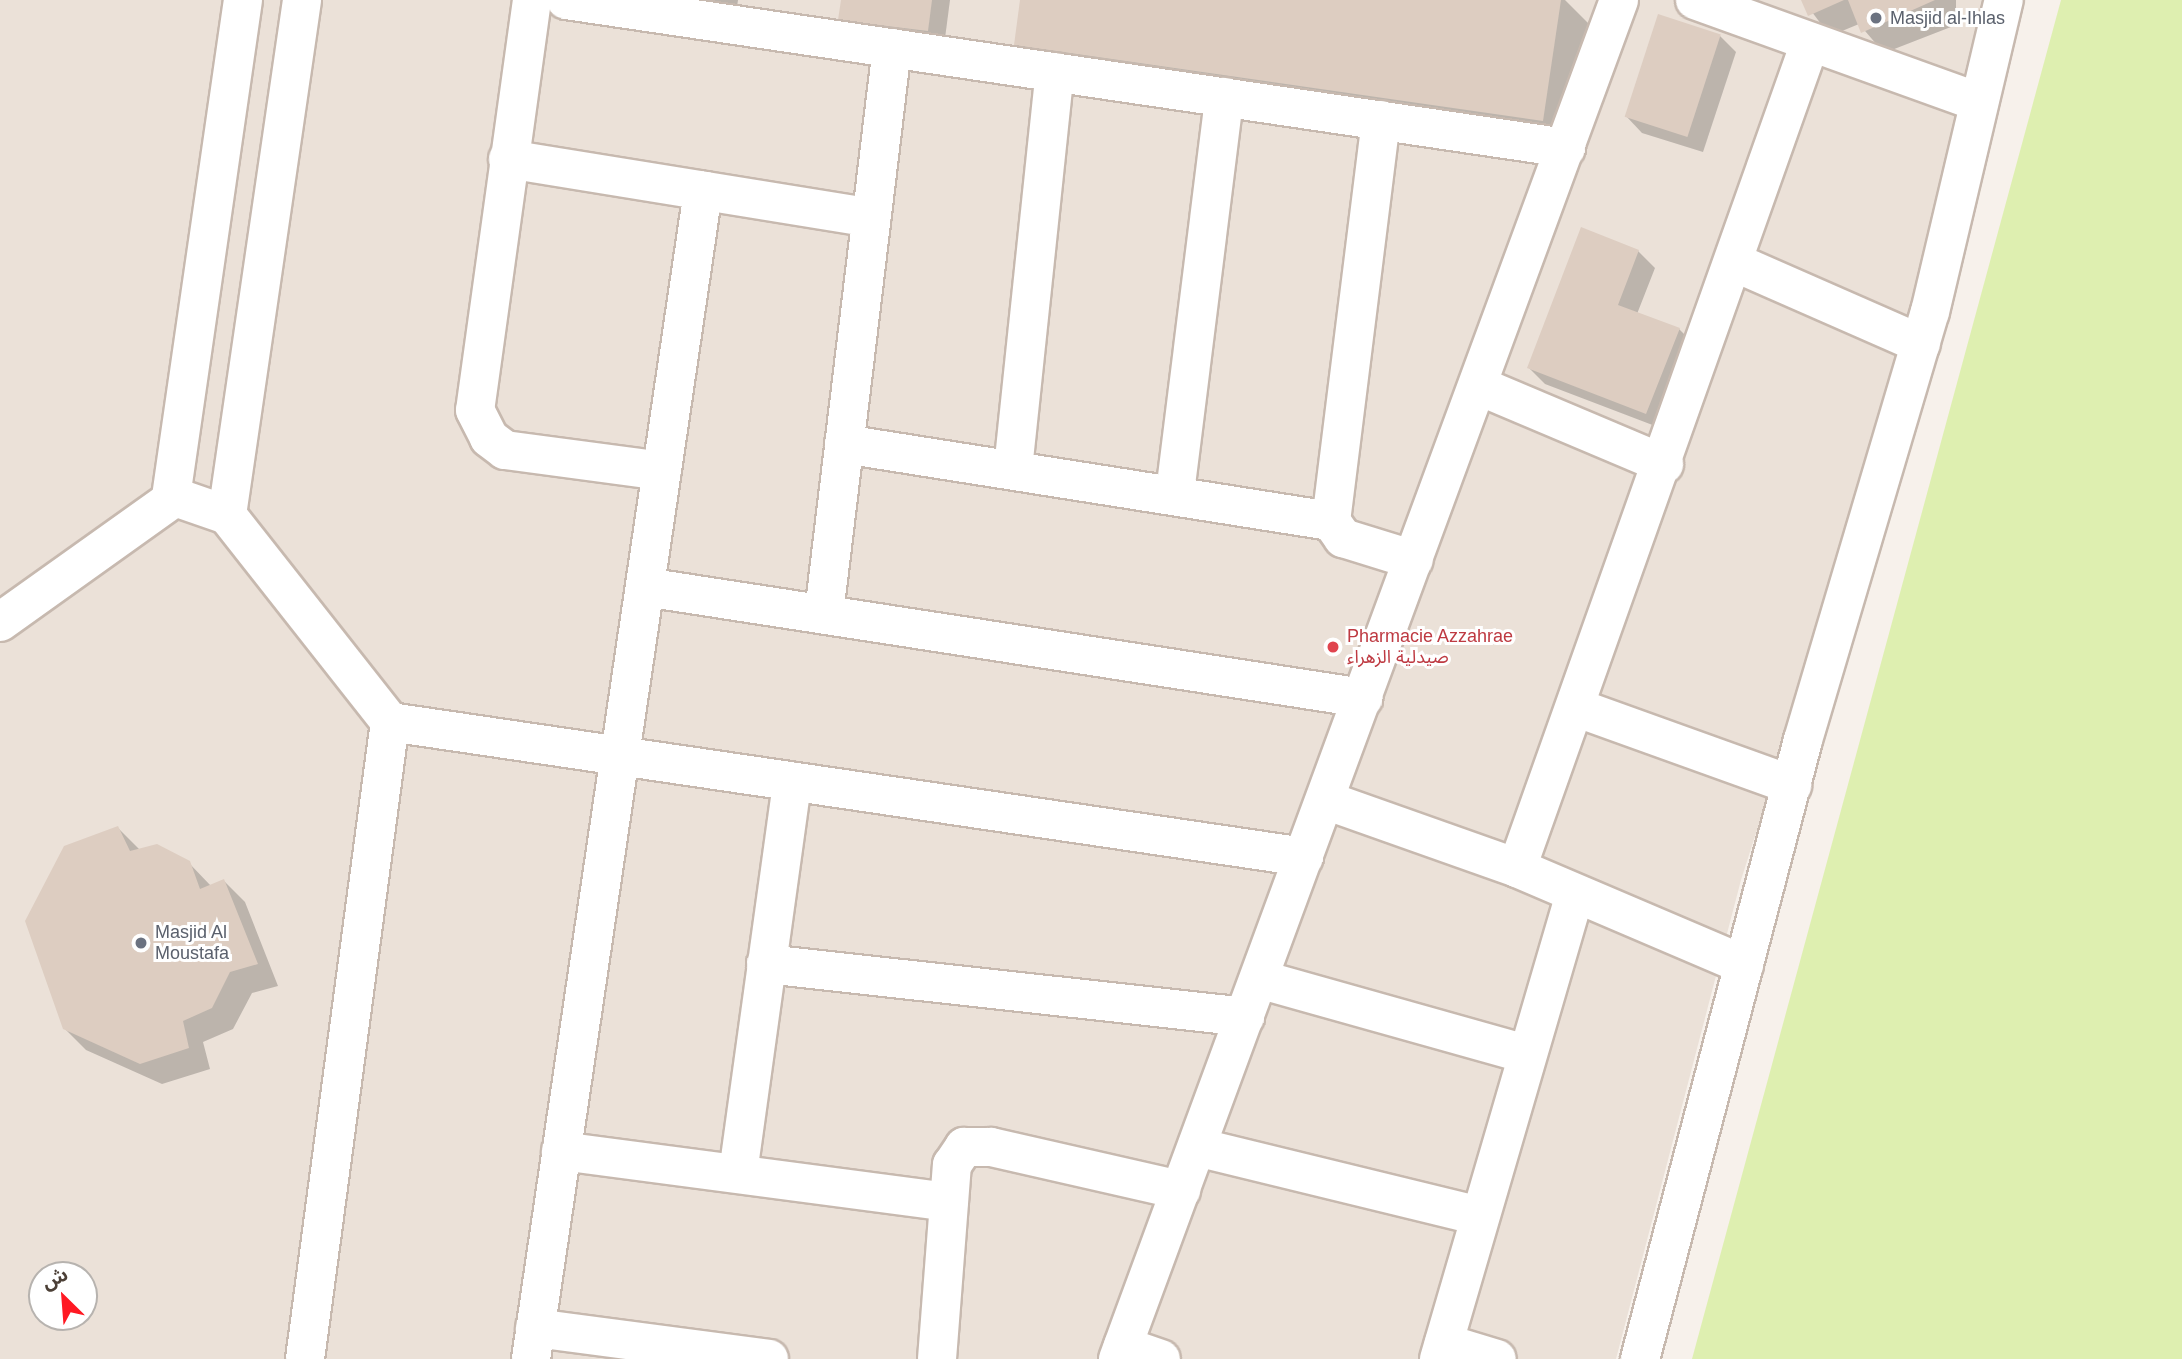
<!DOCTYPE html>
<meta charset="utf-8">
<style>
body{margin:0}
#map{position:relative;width:2182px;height:1359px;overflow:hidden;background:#f7f1eb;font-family:Helvetica,"Noto Sans Arabic",sans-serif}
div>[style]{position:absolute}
.residential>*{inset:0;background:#ebe1d8}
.green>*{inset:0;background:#deefb0}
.shadow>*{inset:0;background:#0003}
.building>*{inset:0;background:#ddcdc1;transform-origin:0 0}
.roads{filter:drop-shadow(2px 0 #c7b9af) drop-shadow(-2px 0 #c7b9af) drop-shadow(0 2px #c7b9af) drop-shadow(0 -2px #c7b9af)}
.minor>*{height:38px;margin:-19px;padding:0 19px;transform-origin:19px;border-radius:19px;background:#fff}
.dots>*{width:19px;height:19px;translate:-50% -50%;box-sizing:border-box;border:4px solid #fff;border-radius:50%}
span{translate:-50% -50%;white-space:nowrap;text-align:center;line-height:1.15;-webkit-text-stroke:6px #fff;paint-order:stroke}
.worship-label{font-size:18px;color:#5b616d}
.left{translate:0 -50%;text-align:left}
.health-label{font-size:18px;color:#be3a42}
.north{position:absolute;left:28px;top:1261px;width:70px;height:70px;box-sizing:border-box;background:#fff;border:2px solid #b7b3af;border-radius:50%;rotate:335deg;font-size:19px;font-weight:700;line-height:28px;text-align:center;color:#4c4037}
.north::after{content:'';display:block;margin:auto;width:24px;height:32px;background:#ff1923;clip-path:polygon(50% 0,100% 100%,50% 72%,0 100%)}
</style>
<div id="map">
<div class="residential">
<i style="clip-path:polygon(evenodd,0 0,2022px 0,1741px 880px,1616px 1359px,0 1359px,0 0,42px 1275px,84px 1275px,84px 1317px,42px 1317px,42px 1275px)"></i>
</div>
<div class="green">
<i style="clip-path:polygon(2061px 0,2182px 0,2182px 1359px,1692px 1359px)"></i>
</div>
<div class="shadow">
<i style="clip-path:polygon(575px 0,738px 0,735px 21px)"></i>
<i style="clip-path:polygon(843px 0,950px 0,944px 46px,857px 35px,840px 19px)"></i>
<i style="clip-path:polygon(1022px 0,1565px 0,1591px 26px,1572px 150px,1045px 73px,1015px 44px)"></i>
<i style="clip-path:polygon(1803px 0,1956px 0,1956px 25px,1884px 53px,1859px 24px,1830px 36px)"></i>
<i style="clip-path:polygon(1720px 36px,1736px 52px,1703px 152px,1642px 133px,1626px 116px)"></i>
<i style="clip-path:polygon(1638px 251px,1655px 268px,1637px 314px,1679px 329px,1695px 345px,1663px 429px,1545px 384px,1529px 368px)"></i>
<i style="clip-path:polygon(118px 828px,139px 849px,188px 862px,211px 886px,224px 881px,245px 902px,278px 986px,252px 993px,233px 1029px,203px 1042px,210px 1069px,162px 1084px,86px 1050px,64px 1028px)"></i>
</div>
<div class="building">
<i style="clip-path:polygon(841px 0,932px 0,928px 31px,838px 20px)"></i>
<i style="clip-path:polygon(1020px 0,1561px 0,1543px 121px,1014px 45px)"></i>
<i style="clip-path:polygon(1801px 0,1844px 0,1808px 16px)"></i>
<i style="clip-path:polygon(1848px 0,1935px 0,1861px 33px)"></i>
<i style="left:1658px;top:14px;width:66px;height:108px;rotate:18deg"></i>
<i style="clip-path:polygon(1581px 227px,1639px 250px,1618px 305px,1680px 328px,1646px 414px,1527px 368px)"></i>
<i style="clip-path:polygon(118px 826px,130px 851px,157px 844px,190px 861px,200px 889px,224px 879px,258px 964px,230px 972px,212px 1008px,183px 1021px,189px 1048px,140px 1064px,63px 1029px,25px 921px,64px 846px)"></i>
</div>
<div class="roads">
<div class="minor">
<i style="left:532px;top:0;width:414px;rotate:97.9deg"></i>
<i style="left:475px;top:410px;width:31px;rotate:63deg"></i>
<i style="left:489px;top:438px;width:20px;rotate:37deg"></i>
<i style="left:505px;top:450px;width:158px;rotate:7.6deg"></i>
<i style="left:566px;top:0;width:1011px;rotate:8.42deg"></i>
<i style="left:1695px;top:0;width:298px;rotate:19.8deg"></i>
<i style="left:1381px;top:120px;width:404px;rotate:97.1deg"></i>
<i style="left:1331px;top:521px;width:21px;rotate:55deg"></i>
<i style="left:1343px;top:538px;width:74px;rotate:17.2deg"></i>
<i style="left:508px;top:159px;width:368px;rotate:9.2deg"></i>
<i style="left:1734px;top:262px;width:204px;rotate:23.7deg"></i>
<i style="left:1479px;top:386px;width:201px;rotate:22.9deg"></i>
<i style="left:844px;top:444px;width:493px;rotate:9deg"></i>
<i style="left:1013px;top:469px;width:399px;rotate:-84deg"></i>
<i style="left:1175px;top:493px;width:399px;rotate:-82.9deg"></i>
<i style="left:171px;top:497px;width:502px;rotate:-81.76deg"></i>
<i style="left:227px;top:515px;width:520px;rotate:-81.71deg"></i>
<i style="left:645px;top:587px;width:727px;rotate:8.79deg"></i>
<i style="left:824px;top:613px;width:569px;rotate:-83.14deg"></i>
<i style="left:0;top:622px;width:215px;rotate:-35.5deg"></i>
<i style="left:175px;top:497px;width:55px;rotate:19.1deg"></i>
<i style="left:227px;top:515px;width:263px;rotate:51.8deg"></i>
<i style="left:390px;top:722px;width:643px;rotate:97.6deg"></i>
<i style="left:1575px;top:707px;width:231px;rotate:19.8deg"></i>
<i style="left:390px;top:722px;width:924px;rotate:8.4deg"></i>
<i style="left:1325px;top:800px;width:204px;rotate:19.5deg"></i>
<i style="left:1517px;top:868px;width:247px;rotate:23.1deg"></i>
<i style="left:1517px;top:868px;width:875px;rotate:-70.45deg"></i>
<i style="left:766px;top:964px;width:482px;rotate:6.3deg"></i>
<i style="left:1259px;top:979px;width:276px;rotate:15.7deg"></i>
<i style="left:1197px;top:1147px;width:290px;rotate:13.7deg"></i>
<i style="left:561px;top:1151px;width:391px;rotate:7.5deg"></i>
<i style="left:738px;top:1173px;width:395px;rotate:-82.1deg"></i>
<i style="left:535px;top:1328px;width:236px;rotate:7.5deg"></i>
<i style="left:1444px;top:1343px;width:55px;rotate:16.8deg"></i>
<i style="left:1123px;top:1346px;width:40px;rotate:18.9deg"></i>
<i style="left:531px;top:1359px;width:1181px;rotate:-81.62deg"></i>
<i style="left:937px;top:1359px;width:195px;rotate:-85.6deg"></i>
<i style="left:952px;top:1165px;width:22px;rotate:-56deg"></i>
<i style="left:964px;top:1147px;width:27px"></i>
<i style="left:991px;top:1147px;width:195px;rotate:12.8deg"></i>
<i style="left:1118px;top:1359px;width:1448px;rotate:-69.76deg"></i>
<i style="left:1439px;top:1359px;width:485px;rotate:-73.7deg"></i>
<i style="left:1640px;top:1359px;width:640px;rotate:-75.25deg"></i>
<i style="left:1803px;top:740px;width:446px;rotate:-73.5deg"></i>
<i style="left:1930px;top:312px;width:321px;rotate:-76.7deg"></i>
</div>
</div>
<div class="dots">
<i style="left:1876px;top:18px;background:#6b7280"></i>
<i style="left:1333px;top:647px;background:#e0444e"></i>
<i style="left:141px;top:943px;background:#6b7280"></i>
</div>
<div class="worship-label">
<span class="left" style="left:1890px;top:18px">Masjid al-Ihlas</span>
<span class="left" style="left:155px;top:943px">Masjid Al<br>Moustafa</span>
</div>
<div class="health-label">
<span class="left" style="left:1347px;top:647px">Pharmacie Azzahrae<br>صيدلية الزهراء</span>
</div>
<div class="north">ش</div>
</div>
